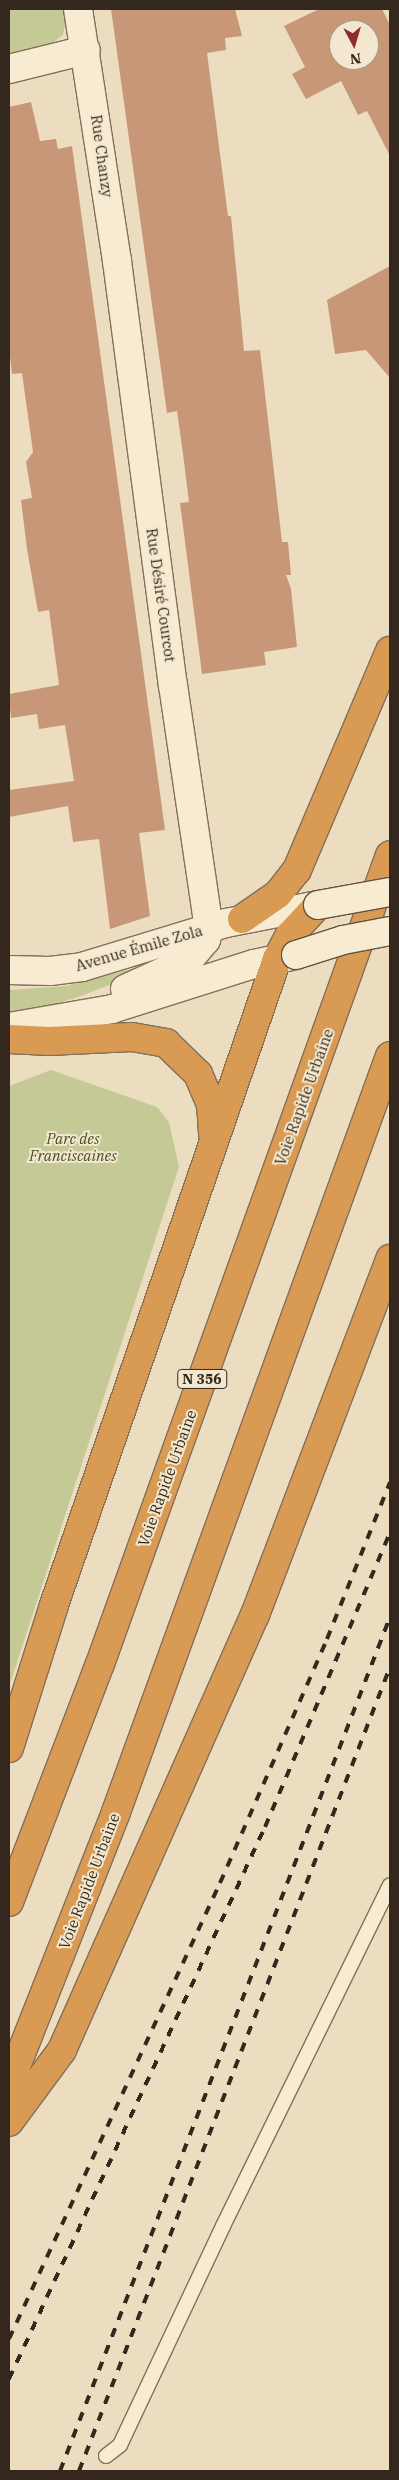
<!DOCTYPE html>
<meta charset="utf-8">
<style>
body{margin:0}
#map{position:relative;width:399px;height:2480px;overflow:hidden;background:#ecddc0;font-family:"IBM Plex Serif",serif}
div>[style]{position:absolute}
.green>*{inset:0;background:#c4c995}
.building>*{inset:0;background:#c89777}
.roads{filter:drop-shadow(1px 0 #846f59) drop-shadow(-1px 0 #846f59) drop-shadow(0 1px #846f59) drop-shadow(0 -1px #846f59)}
.lane>*{height:14px;margin:-7px;padding:0 7px;transform-origin:7px;border-radius:7px;background:#f7ebd2}
.street>*{height:28px;margin:-14px;padding:0 14px;transform-origin:14px;border-radius:14px;background:#f7ebd2}
.secondary>*{height:28px;margin:-14px;padding:0 14px;transform-origin:14px;border-radius:14px;background:#f7ebd2}
.highway>*{height:28px;margin:-14px;padding:0 14px;transform-origin:14px;border-radius:14px;background:#d99b53}
.rail>*{height:4px;margin-top:-2px;transform-origin:0;background:repeating-linear-gradient(90deg,#34271d 0 9px,transparent 0 18px)}
.bridges{filter:drop-shadow(1px 0 #65503c) drop-shadow(-1px 0 #65503c) drop-shadow(0 1px #65503c) drop-shadow(0 -1px #65503c)}
.secondary-bridge>*{height:28px;margin:-14px;padding:0 14px;transform-origin:14px;border-radius:14px;background:#f7ebd2}
span{translate:-50% -50%;white-space:nowrap;text-align:center;line-height:1.15;-webkit-text-stroke:4px #f3e8cf;paint-order:stroke}
.shield-label span{padding:1px 4px;background:#f3e8cf;border:1px solid;border-radius:4px;-webkit-text-stroke-width:0}
.shield-label{font-size:14px;color:#34271d;font-weight:700}
.street-label{font-size:15px;color:#34271d}
.park-label{font-size:15px;color:#464f24;font-style:italic}
.frame{position:absolute;inset:0;border:10px solid #34271d;pointer-events:none}
.north{position:absolute;left:329px;top:20px;width:50px;height:50px;box-sizing:border-box;background:#f3e8cf;border:1px solid #a79b88;border-radius:50%;rotate:174deg;font-size:14px;font-weight:700;line-height:20px;text-align:center;color:#34271d}
.north::after{content:'';display:block;margin:auto;width:18px;height:22px;background:#902b2e;clip-path:polygon(50% 0,100% 100%,50% 72%,0 100%)}
</style>
<div id="map">
<div class="green">
<i style="clip-path:polygon(9px 9px,64px 9px,66px 19px,63px 35px,50px 45px,9px 55px)"></i>
<i style="clip-path:polygon(158px 962px,155px 967px,81px 996px,45px 1007px,9px 1012px,9px 990px,66px 986px)"></i>
<i style="clip-path:polygon(51px 1070px,157px 1107px,169px 1122px,179px 1167px,9px 1687px,9px 1086px)"></i>
</div>
<div class="building">
<i style="clip-path:polygon(111px 9px,235px 9px,242px 36px,225px 38px,226px 50px,207px 53px,228px 216px,231px 216px,244px 351px,260px 350px,282px 542px,288px 542px,291px 575px,286px 575px,291px 589px,297px 647px,264px 652px,266px 665px,202px 674px,180px 503px,189px 502px,183px 454px,177px 411px,167px 413px)"></i>
<i style="clip-path:polygon(evenodd,319px 9px,382px 9px,390px 25px,390px 156px,367px 111px,358px 115px,341px 81px,306px 99px,292px 74px,305px 67px,284px 26px,319px 9px,339px 30px,369px 30px,369px 60px,339px 60px,339px 30px)"></i>
<i style="clip-path:polygon(31px 102px,40px 141px,56px 139px,58px 149px,72px 146px,165px 830px,139px 833px,150px 916px,110px 929px,99px 839px,73px 842px,68px 806px,9px 817px,9px 790px,74px 781px,65px 725px,39px 729px,37px 714px,11px 718px,9px 698px,9px 694px,59px 685px,49px 610px,38px 612px,27px 549px,21px 500px,32px 498px,26px 462px,33px 452px,22px 373px,12px 374px,9px 348px,9px 107px)"></i>
<i style="clip-path:polygon(390px 266px,390px 378px,366px 350px,335px 354px,327px 300px)"></i>
</div>
<div class="roads">
<div class="lane">
<i style="left:106px;top:2456px;width:18px;rotate:-38deg"></i>
<i style="left:120px;top:2445px;width:244px;rotate:-64.8deg"></i>
<i style="left:224px;top:2224px;width:377px;rotate:-63.9deg"></i>
</div>
<div class="street">
<i style="left:78px;top:9px;width:255px;rotate:81.2deg"></i>
<i style="left:117px;top:261px;width:428px;rotate:82.5deg"></i>
<i style="left:173px;top:685px;width:246px;rotate:81.6deg"></i>
<i style="left:9px;top:69px;width:79px;rotate:-13.9deg"></i>
</div>
<div class="secondary">
<i style="left:9px;top:970px;width:41px;rotate:1.4deg"></i>
<i style="left:50px;top:971px;width:32px;rotate:-7deg"></i>
<i style="left:82px;top:967px;width:151px;rotate:-17deg"></i>
<i style="left:226px;top:923px;width:94px;rotate:-11.1deg"></i>
<i style="left:125px;top:989px;width:70px;rotate:-24.4deg"></i>
<i style="left:189px;top:960px;width:26px;rotate:-50deg"></i>
<i style="left:206px;top:940px;width:12px;rotate:-76deg"></i>
<i style="left:9px;top:1027px;width:105px;rotate:-9.9deg"></i>
<i style="left:112px;top:1009px;width:149px;rotate:-17.6deg"></i>
<i style="left:254px;top:964px;width:43px;rotate:-12.1deg"></i>
</div>
<div class="highway">
<i style="left:242px;top:919px;width:44px;rotate:-34.8deg"></i>
<i style="left:278px;top:894px;width:31px;rotate:-52deg"></i>
<i style="left:297px;top:870px;width:238px;rotate:-67deg"></i>
<i style="left:9px;top:1039px;width:40px;rotate:2.9deg"></i>
<i style="left:49px;top:1041px;width:83px;rotate:-2.8deg"></i>
<i style="left:132px;top:1037px;width:35px;rotate:10deg"></i>
<i style="left:166px;top:1043px;width:45px;rotate:44.1deg"></i>
<i style="left:198px;top:1074px;width:33px;rotate:67deg"></i>
<i style="left:211px;top:1104px;width:30px;rotate:86deg"></i>
<i style="left:9px;top:1748px;width:150px;rotate:-72.5deg"></i>
<i style="left:54px;top:1605px;width:683px;rotate:-70.96deg"></i>
<i style="left:277px;top:959px;width:27px;rotate:-62deg"></i>
<i style="left:290px;top:935px;width:41px;rotate:-47deg"></i>
<i style="left:9px;top:1902px;width:255px;rotate:-69.1deg"></i>
<i style="left:100px;top:1664px;width:859px;rotate:-70.28deg"></i>
<i style="left:9px;top:2084px;width:292px;rotate:-68.5deg"></i>
<i style="left:116px;top:1812px;width:804px;rotate:-70.08deg"></i>
<i style="left:9px;top:2122px;width:89px;rotate:-53.6deg"></i>
<i style="left:62px;top:2050px;width:476px;rotate:-66.1deg"></i>
<i style="left:255px;top:1615px;width:381px;rotate:-69.2deg"></i>
</div>
</div>
<div class="rail">
<i style="left:9px;top:2339px;width:502px;rotate:-65.17deg"></i>
<i style="left:220px;top:1883px;width:266px;rotate:-66.3deg"></i>
<i style="left:327px;top:1639px;width:169px;rotate:-68.1deg"></i>
<i style="left:9px;top:2379px;width:608px;rotate:-65.12deg"></i>
<i style="left:265px;top:1827px;width:320px;rotate:-67deg"></i>
<i style="left:60px;top:2471px;width:916px;rotate:-68.87deg"></i>
<i style="left:79px;top:2471px;width:862px;rotate:-68.85deg"></i>
</div>
<div class="bridges">
<div class="secondary-bridge">
<i style="left:318px;top:905px;width:73px;rotate:-10.2deg"></i>
<i style="left:296px;top:955px;width:49px;rotate:-17.7deg"></i>
<i style="left:343px;top:940px;width:48px;rotate:-10.8deg"></i>
</div>
</div>
<div class="shield-label">
<span style="left:202px;top:1379px">N 356</span>
</div>
<div class="street-label">
<span style="left:102px;top:156px;rotate:82deg">Rue Chanzy</span>
<span style="left:161px;top:595px;rotate:82deg">Rue Désiré Courcot</span>
<span style="left:139px;top:948px;rotate:-16deg">Avenue Émile Zola</span>
<span style="left:304px;top:1097px;rotate:-70deg">Voie Rapide Urbaine</span>
<span style="left:167px;top:1478px;rotate:-70deg">Voie Rapide Urbaine</span>
<span style="left:89px;top:1881px;rotate:-69deg">Voie Rapide Urbaine</span>
</div>
<div class="park-label">
<span style="left:73px;top:1147px">Parc des<br>Franciscaines</span>
</div>
<div class="frame"></div>
<div class="north">N</div>
</div>
